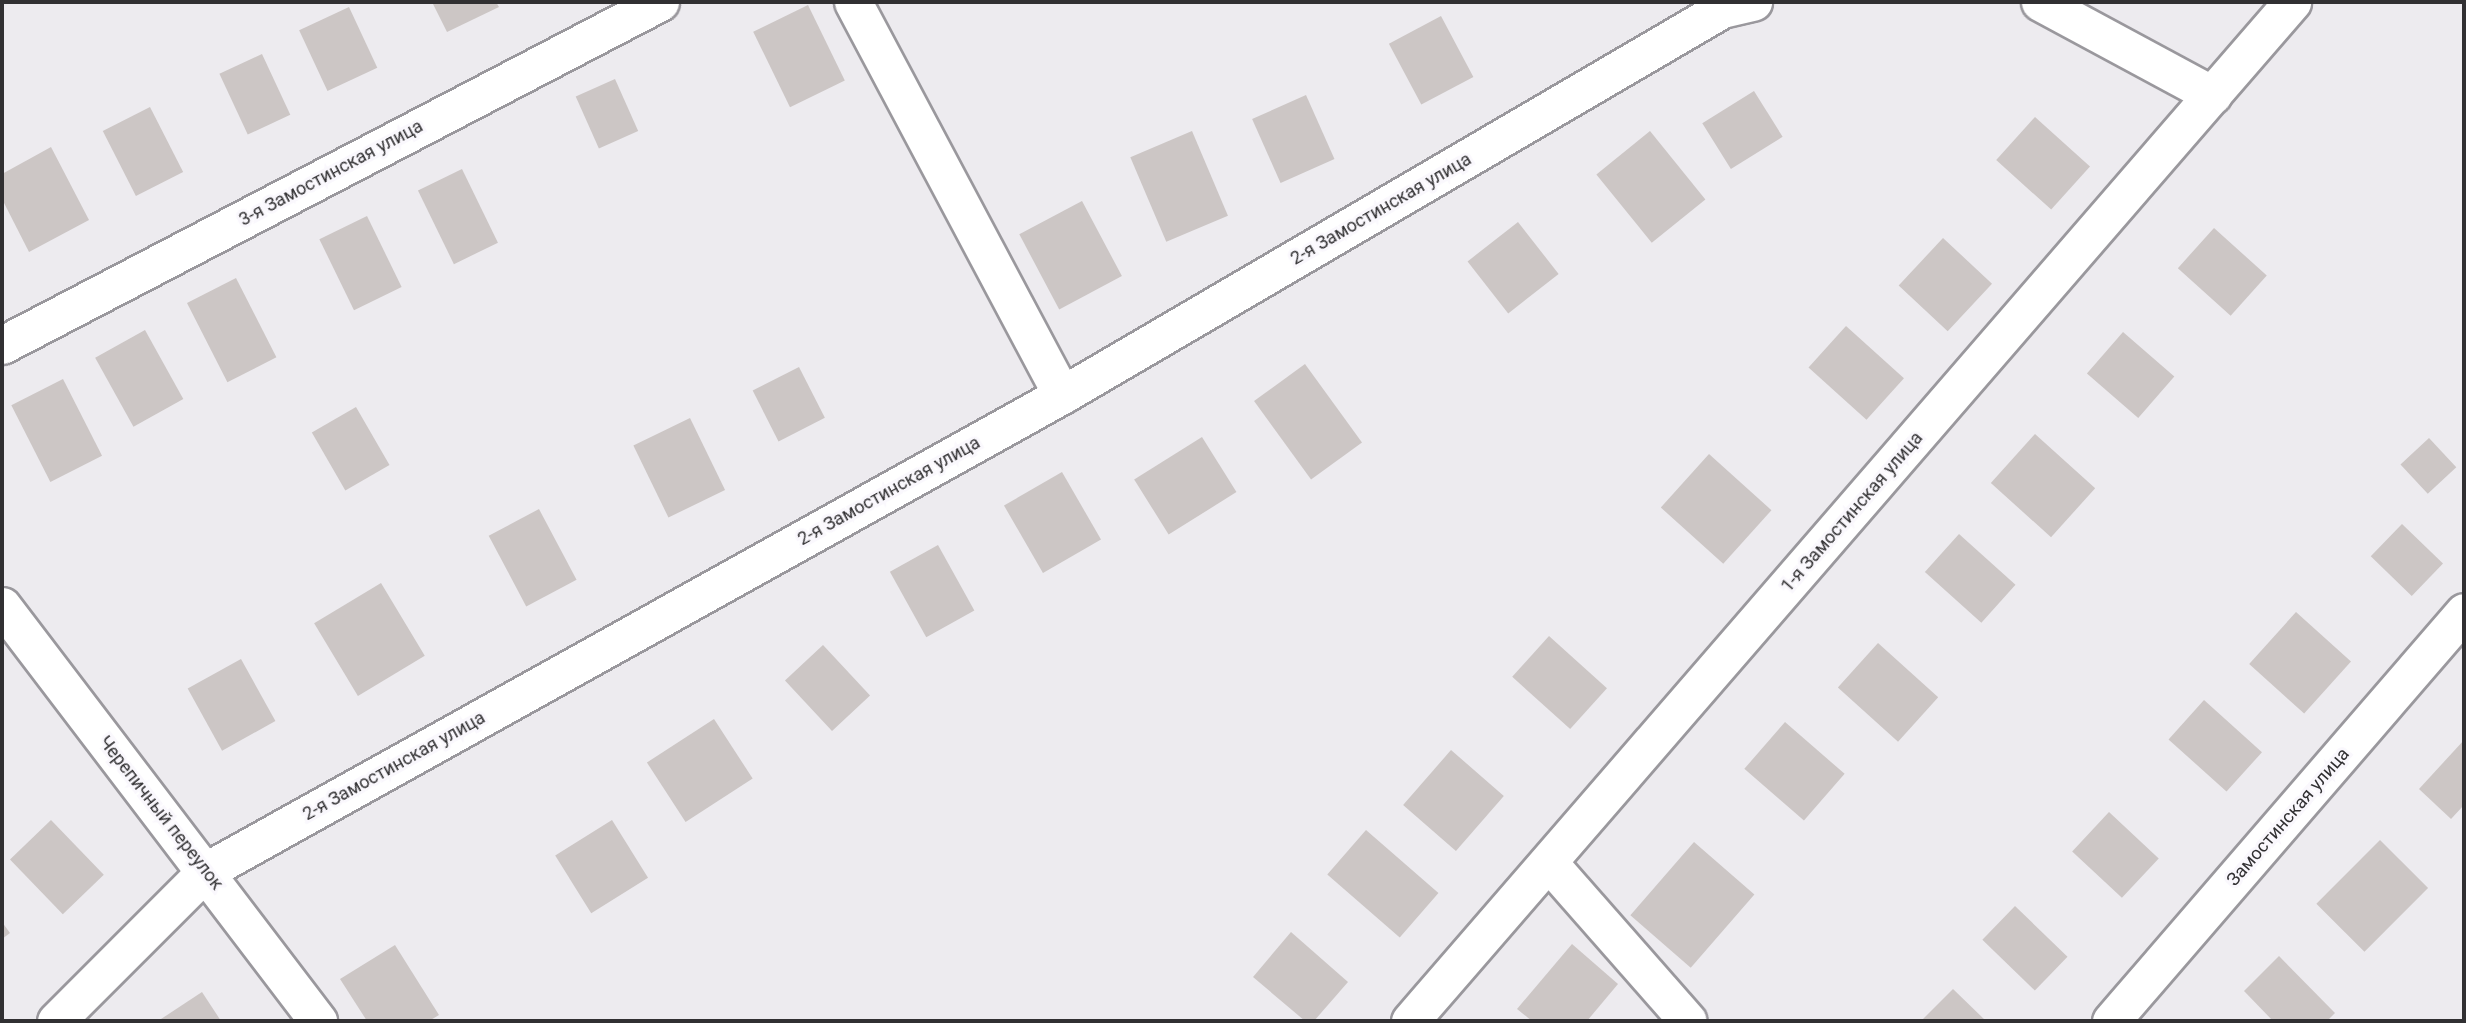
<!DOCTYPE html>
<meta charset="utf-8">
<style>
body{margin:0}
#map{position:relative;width:2466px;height:1023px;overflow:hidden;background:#edebef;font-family:Roboto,sans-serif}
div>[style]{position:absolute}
.building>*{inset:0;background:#ccc6c5;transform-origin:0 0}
.roads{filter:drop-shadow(2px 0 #9a989d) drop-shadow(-2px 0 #9a989d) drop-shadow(0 2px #9a989d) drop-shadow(0 -2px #9a989d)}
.minor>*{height:37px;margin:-18.5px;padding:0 18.5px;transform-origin:18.5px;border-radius:18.5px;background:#fff}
span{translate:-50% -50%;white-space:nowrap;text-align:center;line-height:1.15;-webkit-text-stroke:6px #faf8fd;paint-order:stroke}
.street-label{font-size:18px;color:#313032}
.frame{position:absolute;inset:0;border:4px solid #313032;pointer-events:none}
</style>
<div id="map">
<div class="building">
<i style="clip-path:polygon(432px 2px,496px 2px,499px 7px,447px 32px)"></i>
<i style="left:808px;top:5px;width:84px;height:61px;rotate:64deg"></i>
<i style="left:349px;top:7px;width:67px;height:55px;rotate:65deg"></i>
<i style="left:1441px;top:16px;width:69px;height:59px;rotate:62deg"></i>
<i style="left:262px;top:54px;width:67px;height:47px;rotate:65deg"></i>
<i style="left:615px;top:79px;width:57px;height:43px;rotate:66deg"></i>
<i style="left:1754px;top:91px;width:54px;height:61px;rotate:58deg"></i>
<i style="left:1306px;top:95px;width:70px;height:59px;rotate:66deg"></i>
<i style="left:150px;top:107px;width:73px;height:53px;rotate:63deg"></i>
<i style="left:2035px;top:117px;width:74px;height:58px;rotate:42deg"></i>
<i style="left:1192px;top:131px;width:92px;height:67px;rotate:67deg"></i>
<i style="left:1650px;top:131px;width:88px;height:69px;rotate:51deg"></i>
<i style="clip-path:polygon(51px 147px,89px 220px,29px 252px,2px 199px,2px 174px)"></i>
<i style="left:462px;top:169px;width:82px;height:49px;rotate:64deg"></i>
<i style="left:1082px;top:201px;width:85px;height:71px;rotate:62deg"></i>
<i style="left:367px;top:216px;width:79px;height:53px;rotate:64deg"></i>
<i style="left:1518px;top:222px;width:66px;height:64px;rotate:52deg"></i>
<i style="left:2214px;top:228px;width:71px;height:54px;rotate:42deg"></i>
<i style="left:1943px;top:238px;width:67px;height:65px;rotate:43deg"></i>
<i style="left:236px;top:278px;width:89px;height:55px;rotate:63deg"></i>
<i style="left:1846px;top:326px;width:78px;height:56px;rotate:42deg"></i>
<i style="left:145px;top:330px;width:79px;height:57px;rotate:61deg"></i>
<i style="left:2123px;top:332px;width:68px;height:55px;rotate:41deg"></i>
<i style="left:1305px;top:364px;width:97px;height:63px;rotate:54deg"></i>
<i style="left:799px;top:367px;width:57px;height:52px;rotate:63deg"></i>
<i style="left:63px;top:379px;width:86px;height:58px;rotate:63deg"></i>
<i style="left:356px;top:407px;width:67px;height:51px;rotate:60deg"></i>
<i style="left:690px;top:418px;width:80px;height:63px;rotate:64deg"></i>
<i style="left:2035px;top:434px;width:81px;height:66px;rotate:42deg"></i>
<i style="left:1202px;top:437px;width:65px;height:80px;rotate:58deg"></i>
<i style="left:2429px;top:438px;width:40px;height:39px;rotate:47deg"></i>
<i style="left:1709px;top:454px;width:84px;height:72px;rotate:42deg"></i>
<i style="left:1062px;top:472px;width:78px;height:67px;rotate:60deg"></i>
<i style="left:539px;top:509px;width:80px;height:57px;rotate:62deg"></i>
<i style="left:2402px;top:524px;width:57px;height:45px;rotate:44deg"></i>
<i style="left:1959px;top:534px;width:76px;height:51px;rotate:42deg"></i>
<i style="left:938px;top:545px;width:75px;height:55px;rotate:61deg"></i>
<i style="left:381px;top:583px;width:85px;height:78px;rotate:59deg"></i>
<i style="left:2296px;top:612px;width:74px;height:70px;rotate:42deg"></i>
<i style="left:1549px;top:636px;width:78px;height:55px;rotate:42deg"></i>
<i style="left:1878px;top:643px;width:81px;height:60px;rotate:42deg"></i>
<i style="left:823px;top:645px;width:69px;height:52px;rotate:47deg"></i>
<i style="left:241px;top:659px;width:71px;height:61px;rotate:61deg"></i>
<i style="left:2204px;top:700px;width:78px;height:53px;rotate:42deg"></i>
<i style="left:714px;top:719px;width:71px;height:80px;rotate:57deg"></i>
<i style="left:1785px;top:722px;width:79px;height:62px;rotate:41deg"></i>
<i style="clip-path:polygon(2464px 740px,2464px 805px,2451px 819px,2419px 789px)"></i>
<i style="left:1451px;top:750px;width:70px;height:73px;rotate:41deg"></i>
<i style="left:2109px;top:812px;width:68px;height:54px;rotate:43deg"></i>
<i style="left:51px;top:820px;width:76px;height:57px;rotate:46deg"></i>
<i style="left:612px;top:820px;width:68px;height:67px;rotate:58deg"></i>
<i style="left:1366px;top:830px;width:96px;height:59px;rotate:41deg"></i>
<i style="left:2380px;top:840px;width:68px;height:90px;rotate:45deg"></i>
<i style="left:1694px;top:842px;width:80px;height:97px;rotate:41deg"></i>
<i style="left:2015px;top:906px;width:73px;height:47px;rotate:44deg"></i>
<i style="clip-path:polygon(2px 922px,10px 933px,2px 939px)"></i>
<i style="clip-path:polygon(1291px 932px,1348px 982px,1314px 1021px,1305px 1021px,1253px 977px)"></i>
<i style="clip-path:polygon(1572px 944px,1618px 984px,1587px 1021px,1532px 1021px,1517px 1009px)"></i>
<i style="clip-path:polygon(395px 945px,439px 1015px,429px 1021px,367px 1021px,340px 979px)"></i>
<i style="clip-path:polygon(2279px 956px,2335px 1013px,2327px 1021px,2273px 1021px,2244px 991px)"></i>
<i style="clip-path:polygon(1953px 989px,1986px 1021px,1921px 1021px)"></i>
<i style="clip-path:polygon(202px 992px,221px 1021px,158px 1021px)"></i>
</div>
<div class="roads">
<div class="minor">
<i style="left:853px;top:2px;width:445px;rotate:62deg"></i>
<i style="left:2040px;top:2px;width:196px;rotate:28.3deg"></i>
<i style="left:2px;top:345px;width:742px;rotate:-27.53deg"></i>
<i style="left:2px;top:606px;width:522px;rotate:52.71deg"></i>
<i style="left:1549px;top:863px;width:210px;rotate:48.7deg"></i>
<i style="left:56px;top:1021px;width:212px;rotate:-45deg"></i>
<i style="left:206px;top:871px;width:979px;rotate:-29.08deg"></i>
<i style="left:1062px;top:395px;width:765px;rotate:-30.32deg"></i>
<i style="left:1722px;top:9px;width:32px;rotate:-13deg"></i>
<i style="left:1410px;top:1021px;width:1348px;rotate:-49.12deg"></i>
<i style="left:2111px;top:1021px;width:540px;rotate:-49.2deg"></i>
</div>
</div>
<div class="street-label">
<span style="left:331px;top:173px;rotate:-28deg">3-я Замостинская улица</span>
<span style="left:1381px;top:209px;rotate:-30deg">2-я Замостинская улица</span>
<span style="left:889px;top:491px;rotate:-29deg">2-я Замостинская улица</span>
<span style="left:1852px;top:512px;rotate:-49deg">1-я Замостинская улица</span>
<span style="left:394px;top:766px;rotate:-29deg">2-я Замостинская улица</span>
<span style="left:161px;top:813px;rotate:52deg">Черепичный переулок</span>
<span style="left:2288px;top:817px;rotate:-49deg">Замостинская улица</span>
</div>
<div class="frame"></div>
</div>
